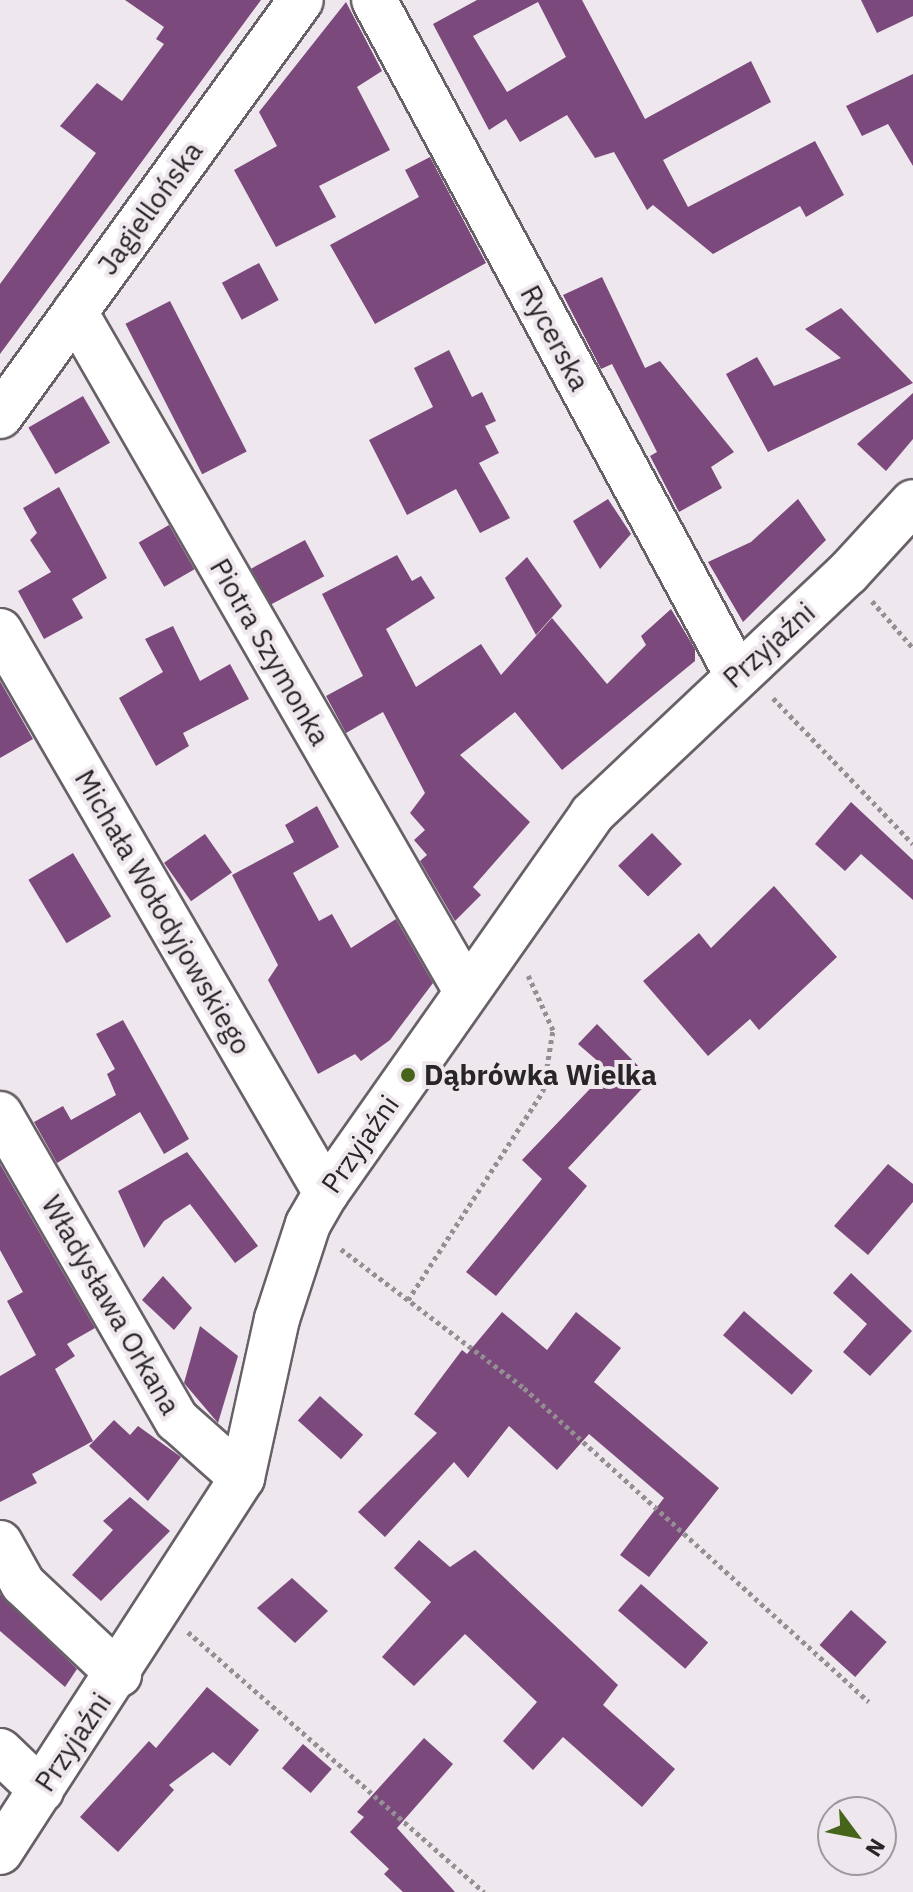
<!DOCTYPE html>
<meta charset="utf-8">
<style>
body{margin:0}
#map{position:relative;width:913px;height:1892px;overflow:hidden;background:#eee7ed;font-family:"IBM Plex Sans",sans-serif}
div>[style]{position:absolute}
.building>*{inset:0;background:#7b497c;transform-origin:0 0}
.path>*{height:5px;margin-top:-2.5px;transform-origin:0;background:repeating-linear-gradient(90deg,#948f93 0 4px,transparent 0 8px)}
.roads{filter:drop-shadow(2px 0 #676167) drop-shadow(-2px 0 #676167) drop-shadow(0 2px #676167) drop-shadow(0 -2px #676167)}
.minor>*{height:44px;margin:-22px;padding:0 22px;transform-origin:22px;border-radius:22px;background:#fff}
.dots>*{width:22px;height:22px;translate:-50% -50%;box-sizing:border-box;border:4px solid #eee7ed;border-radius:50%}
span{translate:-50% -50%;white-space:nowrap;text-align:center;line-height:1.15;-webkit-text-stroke:8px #eee7ed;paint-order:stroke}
.street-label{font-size:28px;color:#272527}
.poi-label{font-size:28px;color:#272527;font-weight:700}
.left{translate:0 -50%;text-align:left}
.north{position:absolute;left:817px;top:1796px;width:80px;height:80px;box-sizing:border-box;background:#eee7ed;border:2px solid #9e999e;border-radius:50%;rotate:122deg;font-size:22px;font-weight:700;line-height:32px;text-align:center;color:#272527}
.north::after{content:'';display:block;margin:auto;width:28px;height:36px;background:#46651a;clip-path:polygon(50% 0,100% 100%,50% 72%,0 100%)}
</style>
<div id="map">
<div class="building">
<i style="clip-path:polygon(125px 0,261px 0,0 354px,0 284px,96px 153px,60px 126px,97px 83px,122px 101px,164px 44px,156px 39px,164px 27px)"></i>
<i style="clip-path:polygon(evenodd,477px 0,582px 0,645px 119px,751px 61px,771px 102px,663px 160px,688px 207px,815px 141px,844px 195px,806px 217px,800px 206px,713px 254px,653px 205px,647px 210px,614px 152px,595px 158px,567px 115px,520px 142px,506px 119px,489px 130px,433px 24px,477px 0,538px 2px,566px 57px,507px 92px,473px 36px,538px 2px)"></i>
<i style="clip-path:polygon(861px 0,913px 0,913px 16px,877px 33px)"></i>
<i style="clip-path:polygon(346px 2px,382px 71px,357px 87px,390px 150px,319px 186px,336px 217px,276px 247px,234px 170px,277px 146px,259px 112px)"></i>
<i style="clip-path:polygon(913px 74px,913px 166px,888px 124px,862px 136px,846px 106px)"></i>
<i style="clip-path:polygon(430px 157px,486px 263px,375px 324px,330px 245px,419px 197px,405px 170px)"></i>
<i style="left:259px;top:263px;width:42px;height:42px;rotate:62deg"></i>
<i style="clip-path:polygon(602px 277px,645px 368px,660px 361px,734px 452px,711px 467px,722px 488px,679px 512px,650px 456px,657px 452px,612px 364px,601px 369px,563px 295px)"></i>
<i style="left:170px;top:301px;width:169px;height:50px;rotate:63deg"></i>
<i style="clip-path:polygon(841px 308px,913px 383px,768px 452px,726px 374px,757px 357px,774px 386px,841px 358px,805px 329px)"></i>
<i style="clip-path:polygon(449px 350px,472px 397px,482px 392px,496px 421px,485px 426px,499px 453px,479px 463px,510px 518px,480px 533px,456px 489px,407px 515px,369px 440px,433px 407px,414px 368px)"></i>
<i style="clip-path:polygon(913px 393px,913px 439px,886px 471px,857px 444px)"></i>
<i style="left:83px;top:396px;width:54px;height:63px;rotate:60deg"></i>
<i style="clip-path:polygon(59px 487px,107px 578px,72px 599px,83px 618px,44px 639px,18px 591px,51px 572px,30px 540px,37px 533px,23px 508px)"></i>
<i style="clip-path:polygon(608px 499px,631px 534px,600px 569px,573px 521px)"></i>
<i style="clip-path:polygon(798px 499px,826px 540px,743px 622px,708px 562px,751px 542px)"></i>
<i style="left:169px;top:525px;width:51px;height:35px;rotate:60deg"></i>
<i style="left:305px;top:540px;width:41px;height:61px;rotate:62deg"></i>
<i style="clip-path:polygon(397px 555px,412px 581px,421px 576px,435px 598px,386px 629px,416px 687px,481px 644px,501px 675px,552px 618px,607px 684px,646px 645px,641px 636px,671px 609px,695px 649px,695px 661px,562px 770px,515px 712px,460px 755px,530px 822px,473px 887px,481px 895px,455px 921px,420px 861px,427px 855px,414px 840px,425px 830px,410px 813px,425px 793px,383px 712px,346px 733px,326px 696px,363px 676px,322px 594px)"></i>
<i style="clip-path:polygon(527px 557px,562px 606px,536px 635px,505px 578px)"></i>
<i style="clip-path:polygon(173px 626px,200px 681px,230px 664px,249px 699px,183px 733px,189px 746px,156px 766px,119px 698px,163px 672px,145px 639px)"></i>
<i style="clip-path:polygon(0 681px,33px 739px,0 758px)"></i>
<i style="clip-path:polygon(851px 802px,913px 860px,913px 900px,861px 854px,845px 871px,815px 844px)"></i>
<i style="clip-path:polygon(317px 806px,339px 847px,293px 873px,319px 921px,332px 914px,351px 948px,396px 919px,433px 983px,390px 1040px,361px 1061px,355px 1054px,318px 1074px,268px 980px,278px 965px,232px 875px,294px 842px,285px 825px)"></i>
<i style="left:652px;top:833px;width:43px;height:47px;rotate:46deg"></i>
<i style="left:205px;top:834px;width:47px;height:50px;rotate:55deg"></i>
<i style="left:73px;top:853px;width:74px;height:52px;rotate:59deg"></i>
<i style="clip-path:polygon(774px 886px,837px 957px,759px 1030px,750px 1019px,708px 1056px,643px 981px,699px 933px,711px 948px)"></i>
<i style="clip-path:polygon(123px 1020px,189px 1139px,164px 1154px,140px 1112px,57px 1163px,34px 1122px,63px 1106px,71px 1120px,116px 1095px,107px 1074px,115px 1069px,96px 1034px)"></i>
<i style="clip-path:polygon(597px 1024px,651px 1079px,568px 1168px,587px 1186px,496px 1296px,466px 1272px,542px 1179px,522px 1160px,608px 1070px,578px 1044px)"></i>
<i style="clip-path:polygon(187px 1152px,258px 1246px,235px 1263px,190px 1204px,164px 1221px,144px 1248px,118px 1191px)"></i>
<i style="clip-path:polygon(0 1164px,95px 1328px,67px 1344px,75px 1356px,55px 1369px,93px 1441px,32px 1474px,37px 1483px,0 1502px,0 1376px,36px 1355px,7px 1301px,23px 1292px,0 1250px)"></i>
<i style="clip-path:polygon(888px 1164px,913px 1184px,913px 1202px,868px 1255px,834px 1226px)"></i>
<i style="clip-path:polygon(851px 1273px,912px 1331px,870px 1376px,843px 1352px,867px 1324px,833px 1293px)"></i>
<i style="clip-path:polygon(163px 1276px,192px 1308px,174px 1330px,142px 1300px)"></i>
<i style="left:744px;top:1311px;width:91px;height:32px;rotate:41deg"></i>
<i style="clip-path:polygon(502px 1312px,547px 1350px,576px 1312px,621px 1348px,594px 1382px,719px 1488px,649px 1577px,620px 1555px,664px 1498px,589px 1434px,557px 1470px,509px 1426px,468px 1478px,454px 1462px,385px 1537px,358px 1512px,437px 1433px,414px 1414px,462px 1350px,467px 1354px)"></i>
<i style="clip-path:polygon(200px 1326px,238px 1356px,218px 1423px,184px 1383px)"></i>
<i style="left:320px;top:1396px;width:58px;height:33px;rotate:42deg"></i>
<i style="clip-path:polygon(114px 1420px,130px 1435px,138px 1426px,181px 1457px,148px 1501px,89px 1446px)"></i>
<i style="clip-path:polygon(130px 1497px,170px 1531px,101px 1601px,72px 1575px,113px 1530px,103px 1521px)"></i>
<i style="clip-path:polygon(419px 1540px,450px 1567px,475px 1550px,618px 1685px,603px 1705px,675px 1769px,642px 1807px,563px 1737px,533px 1770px,503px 1741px,537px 1702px,465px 1634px,414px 1686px,382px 1657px,431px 1602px,394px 1568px)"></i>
<i style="clip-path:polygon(292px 1578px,328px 1611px,295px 1643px,257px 1608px)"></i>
<i style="left:641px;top:1584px;width:89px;height:35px;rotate:41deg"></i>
<i style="clip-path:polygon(0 1594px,77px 1669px,65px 1687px,0 1631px)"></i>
<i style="left:851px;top:1610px;width:48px;height:47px;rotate:42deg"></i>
<i style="clip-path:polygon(207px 1687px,259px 1730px,230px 1766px,213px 1752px,169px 1785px,174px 1790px,118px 1852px,80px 1817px,149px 1741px,156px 1748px)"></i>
<i style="clip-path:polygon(424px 1738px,453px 1764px,397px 1828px,455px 1892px,403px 1892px,384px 1874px,389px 1869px,350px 1832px,364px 1817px,357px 1812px)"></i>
<i style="left:303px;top:1744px;width:38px;height:32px;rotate:41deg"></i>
</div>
<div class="path">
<i style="left:872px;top:601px;width:62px;rotate:48.9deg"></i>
<i style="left:773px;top:698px;width:202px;rotate:46.2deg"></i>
<i style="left:341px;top:1249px;width:230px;rotate:37.2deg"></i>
<i style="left:524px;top:1388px;width:466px;rotate:42.3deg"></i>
<i style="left:408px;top:1300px;width:249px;rotate:-57.1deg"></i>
<i style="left:543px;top:1091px;width:62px;rotate:-80.7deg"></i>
<i style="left:553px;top:1030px;width:60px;rotate:-114.4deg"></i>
<i style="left:188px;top:1632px;width:394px;rotate:41.3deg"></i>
</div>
<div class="roads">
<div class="minor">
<i style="left:374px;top:0;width:766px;rotate:61.73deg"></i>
<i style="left:75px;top:312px;width:784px;rotate:60.06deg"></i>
<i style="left:0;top:416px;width:513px;rotate:-54.11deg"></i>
<i style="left:0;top:631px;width:650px;rotate:59.88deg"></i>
<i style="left:0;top:1114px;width:354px;rotate:60deg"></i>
<i style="left:177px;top:1420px;width:87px;rotate:41.7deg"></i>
<i style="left:0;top:1543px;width:47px;rotate:60.7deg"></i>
<i style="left:23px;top:1584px;width:132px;rotate:43.2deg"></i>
<i style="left:0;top:1751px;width:57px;rotate:43.6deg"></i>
<i style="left:0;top:1852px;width:445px;rotate:-57.1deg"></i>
<i style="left:242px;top:1478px;width:163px;rotate:-77.6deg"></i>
<i style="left:277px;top:1319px;width:100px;rotate:-71.9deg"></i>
<i style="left:308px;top:1224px;width:36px;rotate:-60deg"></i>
<i style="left:326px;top:1193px;width:463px;rotate:-54.9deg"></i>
<i style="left:592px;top:814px;width:352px;rotate:-43.3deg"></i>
<i style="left:848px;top:573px;width:96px;rotate:-47.5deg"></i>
</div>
</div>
<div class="dots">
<i style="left:408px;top:1075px;background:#46651a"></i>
</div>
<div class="street-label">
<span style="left:150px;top:208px;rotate:-54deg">Jagiellońska</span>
<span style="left:555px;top:338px;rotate:62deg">Rycerska</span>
<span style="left:769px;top:645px;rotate:-42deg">Przyjaźni</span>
<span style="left:270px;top:652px;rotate:60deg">Piotra Szymonka</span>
<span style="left:163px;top:912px;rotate:60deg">Michała Wołodyjowskiego</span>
<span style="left:360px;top:1144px;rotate:-55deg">Przyjaźni</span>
<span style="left:111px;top:1305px;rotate:60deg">Władysława Orkana</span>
<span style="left:73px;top:1742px;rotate:-56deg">Przyjaźni</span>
</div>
<div class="poi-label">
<span class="left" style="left:424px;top:1075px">Dąbrówka Wielka</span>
</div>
<div class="north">N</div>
</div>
